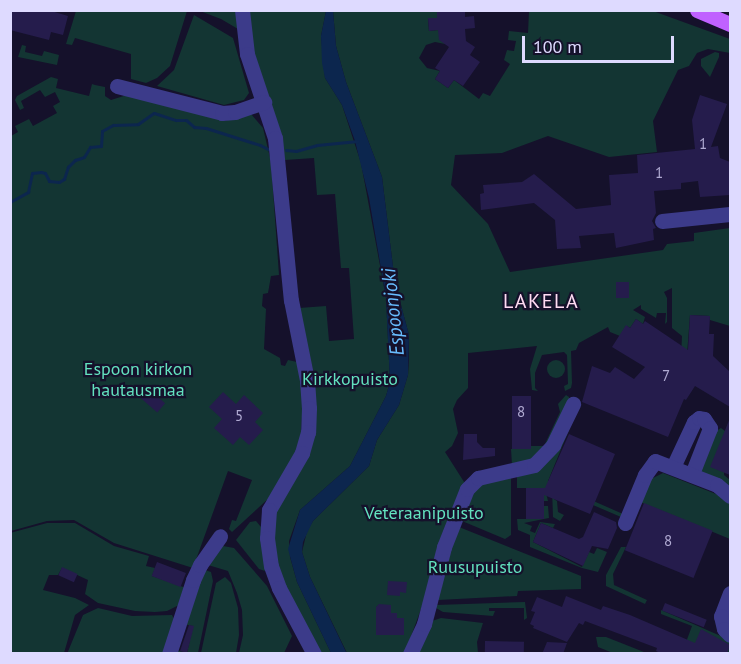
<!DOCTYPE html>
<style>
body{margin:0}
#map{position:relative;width:741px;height:664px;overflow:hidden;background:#15112b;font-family:"PT Sans",sans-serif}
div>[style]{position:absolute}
.green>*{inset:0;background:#133533}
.round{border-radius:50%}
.water>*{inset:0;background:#0c264e}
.stream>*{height:3px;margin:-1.5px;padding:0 1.5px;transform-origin:1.5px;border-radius:1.5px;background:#0c264e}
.building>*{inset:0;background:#251c4c;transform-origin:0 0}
.minor>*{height:15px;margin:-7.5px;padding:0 7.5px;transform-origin:7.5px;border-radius:7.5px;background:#3c3b8a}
.major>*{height:15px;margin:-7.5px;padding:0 7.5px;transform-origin:7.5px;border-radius:7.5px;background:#c061ff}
span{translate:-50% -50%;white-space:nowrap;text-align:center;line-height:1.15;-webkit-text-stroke:4.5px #15112b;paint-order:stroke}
.number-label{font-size:15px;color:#b0aad2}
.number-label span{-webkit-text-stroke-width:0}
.park-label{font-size:18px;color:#63e2bf}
.neighbourhood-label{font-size:20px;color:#ffdcf3;letter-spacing:1.5px}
.water-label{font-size:20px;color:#68bdff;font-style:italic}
.frame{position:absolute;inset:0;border:12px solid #dedaff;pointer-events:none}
.scale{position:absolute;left:522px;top:36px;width:152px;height:27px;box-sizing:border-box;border:3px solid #dedaff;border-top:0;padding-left:8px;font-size:18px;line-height:21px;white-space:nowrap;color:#dedaff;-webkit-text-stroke:4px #15112b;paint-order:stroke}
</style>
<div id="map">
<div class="green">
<i style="clip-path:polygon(76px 11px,187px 11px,170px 66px,157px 78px,146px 83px,131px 79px,131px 54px,75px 38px,72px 45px,66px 44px)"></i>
<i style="clip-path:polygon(200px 11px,238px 11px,238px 29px,221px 19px)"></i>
<i style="clip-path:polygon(250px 11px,326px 11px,321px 36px,325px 78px,342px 105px,361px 163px,386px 298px,390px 382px,386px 396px,350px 466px,300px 510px,289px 541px,290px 557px,297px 582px,331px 653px,318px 653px,274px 561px,273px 510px,308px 453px,299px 308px,326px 306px,329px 341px,354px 339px,349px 268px,341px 268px,335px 194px,317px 195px,314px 158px,285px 160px,277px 127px,250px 48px)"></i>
<i style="clip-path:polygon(333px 11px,437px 11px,437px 18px,428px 19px,429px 31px,438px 30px,445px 44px,435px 42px,426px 45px,419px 58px,427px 68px,440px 71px,435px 79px,448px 88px,454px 80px,479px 99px,483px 93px,490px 96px,510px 64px,504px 60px,507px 50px,514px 51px,516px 41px,508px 40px,509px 31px,528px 33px,529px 11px,653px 11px,730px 39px,730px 53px,708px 49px,697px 53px,689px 66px,678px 70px,653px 121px,657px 152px,609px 157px,548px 136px,502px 153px,455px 155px,451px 185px,488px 224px,510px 272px,663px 250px,667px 244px,694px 241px,694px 233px,730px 228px,730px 326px,710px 320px,710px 316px,690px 315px,687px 355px,681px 358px,682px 336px,672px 328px,672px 288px,664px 292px,667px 298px,667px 322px,665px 324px,666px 313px,657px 313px,656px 318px,641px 309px,641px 305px,633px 310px,645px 317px,643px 324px,636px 319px,630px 328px,627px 326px,620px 336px,610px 332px,608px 327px,579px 343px,576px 350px,571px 351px,572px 383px,571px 388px,565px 391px,564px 386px,568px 384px,567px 355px,564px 352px,542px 355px,535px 373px,535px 388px,538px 391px,532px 390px,530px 369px,537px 346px,468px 353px,468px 388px,457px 400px,453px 409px,458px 433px,452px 446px,445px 452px,466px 485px,405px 653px,347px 653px,310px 577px,302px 552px,307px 531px,313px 521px,369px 466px,377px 440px,399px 405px,408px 375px,409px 360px,409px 335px,395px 283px,382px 177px,346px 82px,336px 46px)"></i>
<i style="clip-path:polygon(194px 15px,233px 38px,249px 93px,244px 100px,224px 105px,157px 86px,174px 70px)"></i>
<i style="clip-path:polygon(22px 45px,26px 46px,25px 52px,42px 56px,44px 51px,59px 55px,57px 65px,18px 57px)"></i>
<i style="clip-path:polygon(715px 52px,719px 53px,719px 57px,710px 77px,701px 66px,701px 59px)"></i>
<i style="clip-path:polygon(51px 77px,58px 79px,56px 88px,89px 96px,92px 84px,95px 85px,105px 87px,105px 96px,111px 100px,130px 94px,224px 121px,251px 114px,263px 128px,271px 162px,279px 275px,271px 276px,268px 293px,263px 294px,262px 306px,266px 309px,264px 349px,280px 358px,281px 365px,285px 366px,288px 360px,297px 362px,304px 385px,300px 448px,269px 498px,232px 532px,229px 529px,232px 520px,236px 521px,252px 480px,228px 471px,193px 568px,114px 543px,74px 520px,47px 521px,11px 531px,11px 136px,18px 132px,15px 126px,29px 119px,33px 126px,57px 113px,53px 106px,60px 102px,55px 92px,45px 97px,40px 90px,21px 101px,24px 108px,20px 110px,15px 100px,17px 96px)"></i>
<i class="round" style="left:547px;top:360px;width:18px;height:18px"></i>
<i style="clip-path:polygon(566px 395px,569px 397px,569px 404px,550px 443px,534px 459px,512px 465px,511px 449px,530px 449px,531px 446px,544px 446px,560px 412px,558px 404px)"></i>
<i style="clip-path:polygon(571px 425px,548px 481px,623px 514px,621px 517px,558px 490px,554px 499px,557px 501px,558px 512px,564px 515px,560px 521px,553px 517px,552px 489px,545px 489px,548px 501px,544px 501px,543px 488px,517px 488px,517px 472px)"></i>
<i style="clip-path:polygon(721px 428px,725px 431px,724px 475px,730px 480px,730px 539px,640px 502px,649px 480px,663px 473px,721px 496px,701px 471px,716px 431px)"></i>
<i style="clip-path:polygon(511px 478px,511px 535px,505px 539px,462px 521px,473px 486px)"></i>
<i style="clip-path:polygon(544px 506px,548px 506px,549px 518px,524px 523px,532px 526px,530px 531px,535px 533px,540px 522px,555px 524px,553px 528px,541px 523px,533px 542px,582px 567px,589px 552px,594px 554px,597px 548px,607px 552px,598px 572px,582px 568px,530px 547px,530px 535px,518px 530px,517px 519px,544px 519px)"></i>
<i style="clip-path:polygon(256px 521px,261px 527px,267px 570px,265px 571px,259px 569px,236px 540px,250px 522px)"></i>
<i style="clip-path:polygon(47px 523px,75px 523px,114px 546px,149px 556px,146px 566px,155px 568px,152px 576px,186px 588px,179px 605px,167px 611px,155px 612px,135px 611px,98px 603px,85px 594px,88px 580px,62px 568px,58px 575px,49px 575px,43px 590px,75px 598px,89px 605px,75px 615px,64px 653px,11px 653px,10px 533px)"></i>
<i style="clip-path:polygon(459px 527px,581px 576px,581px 589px,518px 591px,517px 596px,438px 600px,437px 587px)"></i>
<i style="clip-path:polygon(223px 546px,234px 548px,267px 586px,292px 636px,284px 653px,239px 653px,243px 635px,242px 610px,237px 593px,228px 571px,208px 565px,218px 548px)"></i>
<i style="clip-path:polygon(621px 547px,626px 547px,613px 574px,614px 585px,647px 600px,645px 604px,606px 586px,606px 575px)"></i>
<i style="clip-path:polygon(205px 570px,211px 572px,213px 581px,198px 653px,175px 654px,176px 650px,187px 653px,193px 626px,183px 624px)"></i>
<i style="clip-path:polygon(225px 577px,231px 583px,238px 608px,239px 635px,236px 653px,201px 653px,216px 583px)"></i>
<i style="clip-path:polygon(525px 602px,527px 618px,524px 620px,524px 608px,489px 608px,489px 611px,495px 611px,493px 616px,443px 612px,436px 608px,436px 605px)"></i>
<i style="clip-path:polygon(98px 608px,132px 616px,172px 615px,174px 619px,164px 653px,67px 654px,83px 615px)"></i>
<i style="clip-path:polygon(661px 610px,730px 640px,730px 653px,682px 653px,692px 626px,661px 614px)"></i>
<i style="clip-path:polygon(441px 618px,483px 623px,477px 642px,478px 653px,414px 654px,429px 622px)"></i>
<i style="clip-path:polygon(596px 637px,606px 637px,644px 652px,613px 653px,598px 647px)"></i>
</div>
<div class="water">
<i style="clip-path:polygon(326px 11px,333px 11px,336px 46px,346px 82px,382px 177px,395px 283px,409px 335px,408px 375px,399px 405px,377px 440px,369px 466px,313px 521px,303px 542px,302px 552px,310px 577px,347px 654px,331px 653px,297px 582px,288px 549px,300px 510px,350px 466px,386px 396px,390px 382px,386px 298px,369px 198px,355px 141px,342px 105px,325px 78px,322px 63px,321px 36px)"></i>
</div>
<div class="stream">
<i style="left:286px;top:150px;width:10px;rotate:6deg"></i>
<i style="left:296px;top:151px;width:22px;rotate:-16deg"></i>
<i style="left:317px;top:145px;width:41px;rotate:-5.6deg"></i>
<i style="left:10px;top:202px;width:21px;rotate:-29deg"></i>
<i style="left:28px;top:192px;width:19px;rotate:-78deg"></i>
<i style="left:32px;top:173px;width:9px;rotate:-6deg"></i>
<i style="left:41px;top:172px;width:4px;rotate:14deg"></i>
<i style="left:45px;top:173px;width:9px;rotate:63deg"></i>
<i style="left:49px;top:181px;width:10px;rotate:6deg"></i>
<i style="left:59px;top:182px;width:6px;rotate:-31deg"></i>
<i style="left:64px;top:179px;width:13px;rotate:-72deg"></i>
<i style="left:68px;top:167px;width:10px;rotate:-45deg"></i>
<i style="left:75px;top:160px;width:9px;rotate:-18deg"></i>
<i style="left:84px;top:157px;width:12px;rotate:-59deg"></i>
<i style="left:90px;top:147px;width:11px;rotate:-5deg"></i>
<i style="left:101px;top:146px;width:15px;rotate:-86deg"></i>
<i style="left:102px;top:131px;width:13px;rotate:-29deg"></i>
<i style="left:113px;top:125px;width:25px;rotate:-2deg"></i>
<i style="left:138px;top:124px;width:19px;rotate:-35deg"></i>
<i style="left:154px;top:113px;width:23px;rotate:18deg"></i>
<i style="left:176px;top:120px;width:10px"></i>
<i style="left:186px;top:120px;width:11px;rotate:41deg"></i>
<i style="left:194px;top:127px;width:12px;rotate:5deg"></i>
<i style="left:206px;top:128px;width:57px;rotate:17.5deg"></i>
<i style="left:260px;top:145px;width:9px;rotate:27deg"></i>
</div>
<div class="building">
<i style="clip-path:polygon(10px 10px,48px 10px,68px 16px,63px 35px,51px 32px,49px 40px,10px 30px)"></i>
<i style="clip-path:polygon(437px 10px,465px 10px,465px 17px,474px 16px,475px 28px,465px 29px,466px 41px,475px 47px,470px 55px,480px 62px,463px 86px,454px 80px,448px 88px,435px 79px,440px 71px,435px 68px,449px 47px,439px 40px,438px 30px,429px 31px,428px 18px,437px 18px)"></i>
<i style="clip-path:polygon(700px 95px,727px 104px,711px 147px,718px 146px,720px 158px,730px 162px,730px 195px,700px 197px,698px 181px,681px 183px,681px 189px,654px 191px,656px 213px,652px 221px,656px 228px,653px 229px,654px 240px,616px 248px,614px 233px,579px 236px,581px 248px,557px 249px,555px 220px,534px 203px,481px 210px,480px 194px,484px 193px,483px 185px,522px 182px,534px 174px,576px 209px,611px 205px,609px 175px,638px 173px,637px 155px,695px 149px,692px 120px)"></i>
<i style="left:616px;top:282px;width:13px;height:16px"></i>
<i style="clip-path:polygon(690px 315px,710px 316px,709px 334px,714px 334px,713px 356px,730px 372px,730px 407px,695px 386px,686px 400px,684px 399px,668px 437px,582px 402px,592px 366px,610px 373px,615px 367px,634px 379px,645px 367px,612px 347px,626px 325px,630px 328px,636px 319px,643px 324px,645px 321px,688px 350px)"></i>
<i style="left:144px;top:385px;width:28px;height:12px;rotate:41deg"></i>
<i style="clip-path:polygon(223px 392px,236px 404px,244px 395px,263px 413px,255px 422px,263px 430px,249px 445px,240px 437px,233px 445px,214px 428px,222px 419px,209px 407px)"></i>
<i style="left:512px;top:396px;width:19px;height:53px"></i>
<i style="clip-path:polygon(730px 418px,730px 475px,710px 467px)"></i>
<i style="clip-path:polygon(464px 434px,477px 434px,477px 442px,483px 448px,495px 448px,495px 456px,463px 460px)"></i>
<i style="clip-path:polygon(569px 434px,615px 454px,590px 514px,544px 495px,544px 519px,526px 519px,526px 488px,545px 488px)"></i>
<i style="left:644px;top:503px;width:74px;height:51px;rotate:22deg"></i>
<i style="clip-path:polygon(594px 512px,616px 522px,617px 528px,608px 549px,592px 546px,583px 566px,533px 542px,541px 523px,579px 539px,583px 537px)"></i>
<i style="left:157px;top:562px;width:31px;height:15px;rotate:21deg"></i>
<i style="left:62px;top:567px;width:17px;height:9px;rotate:24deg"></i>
<i style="clip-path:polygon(388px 581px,407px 582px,406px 593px,400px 592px,400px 596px,387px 595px)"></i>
<i style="clip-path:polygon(566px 596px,601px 610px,603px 606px,630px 615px,695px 643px,701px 629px,730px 645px,727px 654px,662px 654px,656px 651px,657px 648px,585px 621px,583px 625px,579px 623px,567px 642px,533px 628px,534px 626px,530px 624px,535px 612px,531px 611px,537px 597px,562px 607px)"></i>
<i style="left:665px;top:603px;width:45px;height:8px;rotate:22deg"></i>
<i style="clip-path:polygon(379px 604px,391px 605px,391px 613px,397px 613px,397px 618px,404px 618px,404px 635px,376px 635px,376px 607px)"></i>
<i style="clip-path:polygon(189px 625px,194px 626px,187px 653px,180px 651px)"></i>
<i style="left:485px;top:641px;width:39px;height:13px;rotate:1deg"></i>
<i style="clip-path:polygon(547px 642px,567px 643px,563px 654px,542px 654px)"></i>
</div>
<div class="minor">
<i style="left:242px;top:10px;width:44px;rotate:83.5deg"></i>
<i style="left:247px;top:54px;width:89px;rotate:71.6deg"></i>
<i style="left:275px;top:138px;width:163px;rotate:84.4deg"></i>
<i style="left:291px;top:300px;width:82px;rotate:78.7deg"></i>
<i style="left:307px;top:380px;width:28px;rotate:86deg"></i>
<i style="left:309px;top:408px;width:24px;rotate:92deg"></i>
<i style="left:308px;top:432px;width:22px;rotate:106deg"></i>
<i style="left:302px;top:453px;width:66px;rotate:120.1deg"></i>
<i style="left:269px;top:510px;width:28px;rotate:94deg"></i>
<i style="left:267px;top:538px;width:28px;rotate:82deg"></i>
<i style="left:271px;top:566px;width:23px;rotate:70deg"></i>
<i style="left:279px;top:588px;width:75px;rotate:62.1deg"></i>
<i style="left:117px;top:86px;width:108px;rotate:14.4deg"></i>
<i style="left:222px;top:113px;width:13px;rotate:-4deg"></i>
<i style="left:235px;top:112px;width:31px;rotate:-19deg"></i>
<i style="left:662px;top:221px;width:68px;rotate:-5.9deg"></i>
<i style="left:673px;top:467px;width:50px;rotate:-65deg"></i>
<i style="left:694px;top:422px;width:6px;rotate:-39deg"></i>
<i style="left:699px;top:418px;width:5px;rotate:11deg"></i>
<i style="left:704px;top:419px;width:11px;rotate:56deg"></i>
<i style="left:710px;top:428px;width:49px;rotate:111.4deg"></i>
<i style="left:625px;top:523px;width:52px;rotate:-67.4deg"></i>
<i style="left:645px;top:475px;width:17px;rotate:-54deg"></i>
<i style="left:655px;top:461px;width:66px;rotate:21.2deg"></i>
<i style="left:717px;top:485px;width:17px;rotate:40deg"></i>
<i style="left:730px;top:593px;width:25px;rotate:111deg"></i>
<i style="left:721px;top:616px;width:13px;rotate:77deg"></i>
<i style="left:724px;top:629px;width:8px;rotate:45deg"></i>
<i style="left:169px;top:654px;width:78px;rotate:-72deg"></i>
<i style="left:193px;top:580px;width:17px;rotate:-65deg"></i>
<i style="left:200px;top:565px;width:35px;rotate:-55deg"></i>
<i style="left:410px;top:654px;width:33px;rotate:-65deg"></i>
<i style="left:424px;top:624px;width:80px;rotate:-75.4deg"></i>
<i style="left:444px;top:547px;width:62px;rotate:-68.4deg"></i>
<i style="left:467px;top:489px;width:16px;rotate:-45deg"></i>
<i style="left:478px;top:478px;width:57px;rotate:-13.1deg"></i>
<i style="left:534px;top:465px;width:28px;rotate:-46deg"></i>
<i style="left:553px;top:445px;width:46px;rotate:-64deg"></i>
</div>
<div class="major">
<i style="left:697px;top:10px;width:36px;rotate:23deg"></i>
</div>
<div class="number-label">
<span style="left:703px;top:144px">1</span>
<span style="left:659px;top:173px">1</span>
<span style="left:666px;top:376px">7</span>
<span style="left:521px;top:412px">8</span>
<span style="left:239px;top:416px">5</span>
<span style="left:668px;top:541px">8</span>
</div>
<div class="park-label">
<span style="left:138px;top:380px">Espoon kirkon<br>hautausmaa</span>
<span style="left:350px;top:379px">Kirkkopuisto</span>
<span style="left:424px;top:513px">Veteraanipuisto</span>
<span style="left:475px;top:567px">Ruusupuisto</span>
</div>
<div class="neighbourhood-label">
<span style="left:541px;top:301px">LAKELA</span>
</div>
<div class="water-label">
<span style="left:393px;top:312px;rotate:-96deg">Espoonjoki</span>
</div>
<div class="frame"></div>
<div class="scale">100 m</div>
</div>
